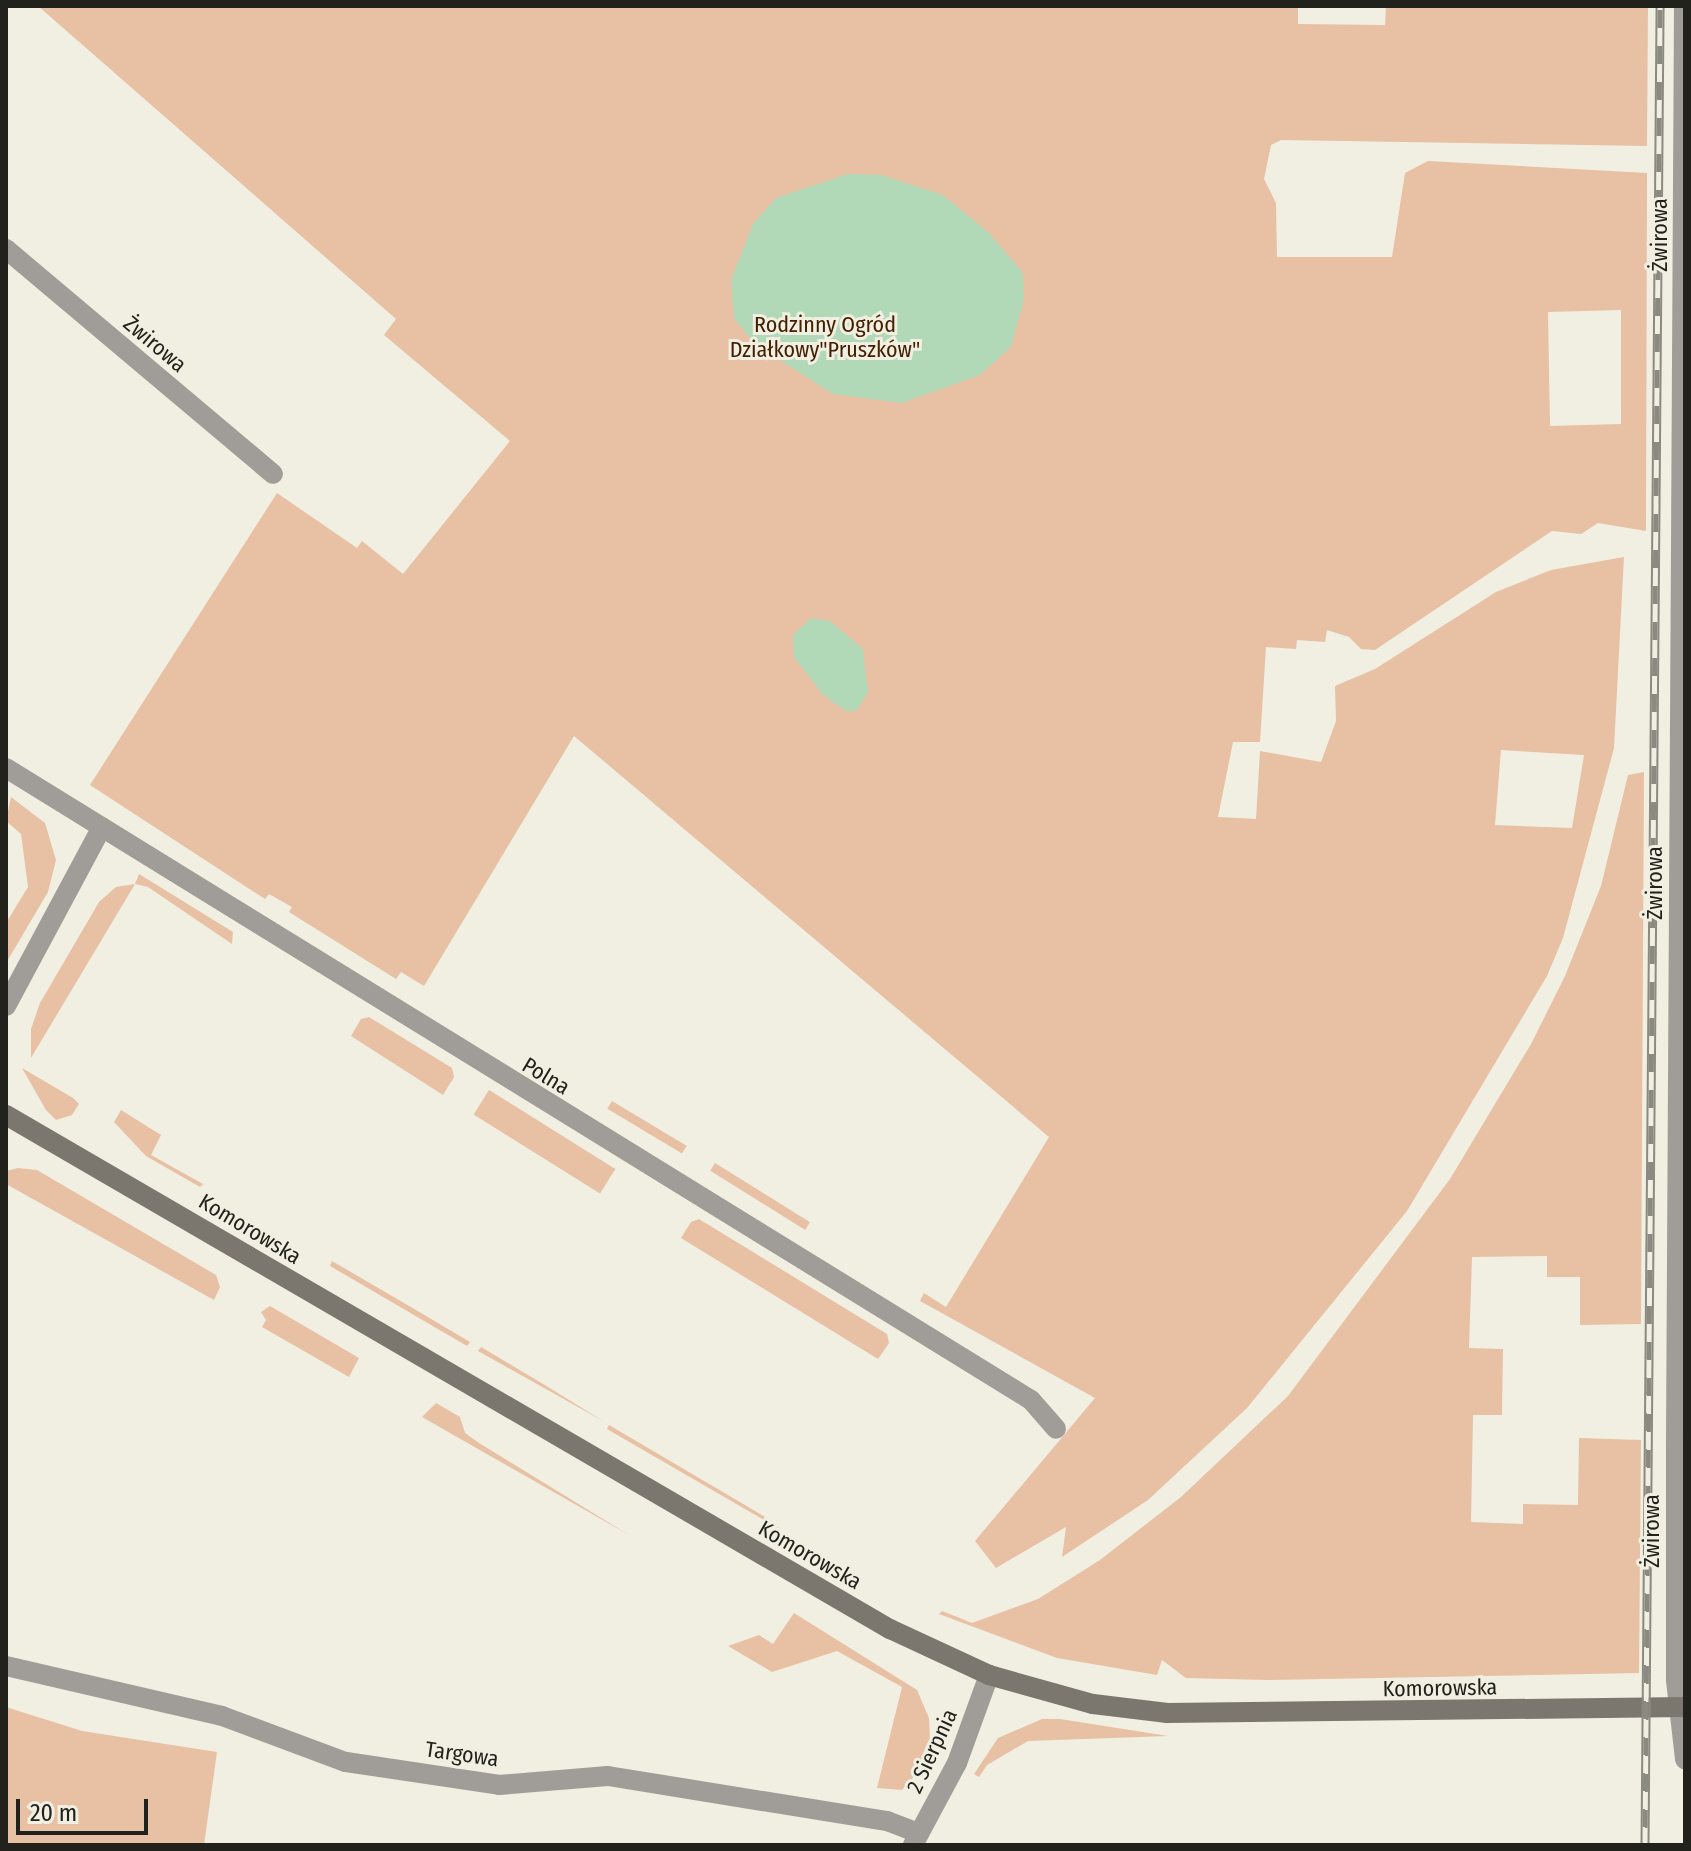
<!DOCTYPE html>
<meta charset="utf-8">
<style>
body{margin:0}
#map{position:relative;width:1691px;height:1851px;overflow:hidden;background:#f0efe2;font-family:"Fira Sans Condensed",sans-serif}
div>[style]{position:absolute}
.green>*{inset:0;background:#e8c0a4;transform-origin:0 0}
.water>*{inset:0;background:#b1d8b7}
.street>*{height:20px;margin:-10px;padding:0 10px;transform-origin:10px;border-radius:10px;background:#a09d98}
.secondary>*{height:20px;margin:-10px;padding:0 10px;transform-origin:10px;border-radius:10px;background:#7b776f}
.rail>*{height:9px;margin-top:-4.5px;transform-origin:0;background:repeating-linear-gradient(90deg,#f0efe2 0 18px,#8b8a81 0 36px);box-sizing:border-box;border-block:2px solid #8b8a81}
span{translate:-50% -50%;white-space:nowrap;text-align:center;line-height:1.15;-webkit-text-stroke:6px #f0efe2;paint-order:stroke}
.street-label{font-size:22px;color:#22221d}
.park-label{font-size:22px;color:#452000}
.frame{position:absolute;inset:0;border:8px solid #22221d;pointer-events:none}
.scale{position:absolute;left:16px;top:1799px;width:132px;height:36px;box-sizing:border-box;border:4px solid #22221d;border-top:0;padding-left:10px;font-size:24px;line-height:28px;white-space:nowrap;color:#22221d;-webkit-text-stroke:6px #f0efe2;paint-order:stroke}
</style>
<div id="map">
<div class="green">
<i style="clip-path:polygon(evenodd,38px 6px,1298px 6px,1298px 24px,1385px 25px,1386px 6px,1648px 7px,1647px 146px,1281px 140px,1271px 145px,1264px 179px,1276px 203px,1277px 257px,1392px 257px,1405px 173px,1428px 161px,1647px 173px,1646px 531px,1598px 523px,1581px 534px,1552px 531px,1375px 650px,1361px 649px,1349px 637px,1327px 630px,1325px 642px,1297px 640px,1296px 649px,1266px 647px,1260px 742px,1233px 742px,1218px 817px,1256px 819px,1260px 751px,1321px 762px,1336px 721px,1335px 686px,1375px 669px,1496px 592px,1551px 570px,1624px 557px,1614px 748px,1563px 938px,1547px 976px,1407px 1211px,1247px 1408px,1148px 1500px,1062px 1557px,1066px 1527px,996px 1568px,975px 1541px,1095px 1398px,920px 1301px,924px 1293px,946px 1307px,1049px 1137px,574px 736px,424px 986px,401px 972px,396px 979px,289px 912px,292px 907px,269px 894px,265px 899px,90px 785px,277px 493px,357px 548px,362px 541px,403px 574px,510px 441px,384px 335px,396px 319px,38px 6px,1621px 310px,1621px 424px,1550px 426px,1548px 312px,1621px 310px,38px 6px,1501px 750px,1584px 755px,1572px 828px,1495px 825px,1501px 750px)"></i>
<i style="clip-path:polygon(1644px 772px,1641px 1324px,1580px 1325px,1580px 1277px,1547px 1277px,1547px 1256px,1472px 1257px,1469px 1348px,1503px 1349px,1502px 1415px,1473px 1415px,1471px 1522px,1523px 1524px,1523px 1504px,1578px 1505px,1579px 1438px,1641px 1440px,1639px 1673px,1267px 1680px,1186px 1678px,1162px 1660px,1157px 1675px,1057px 1658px,939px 1614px,942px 1611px,972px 1623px,1038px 1599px,1100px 1560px,1181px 1497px,1288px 1396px,1450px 1179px,1531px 1044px,1565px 976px,1601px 886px,1628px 775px)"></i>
<i style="clip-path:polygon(11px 797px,45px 823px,56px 860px,48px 892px,6px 963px,6px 923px,28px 887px,21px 834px,6px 821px)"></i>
<i style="clip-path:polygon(139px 874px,233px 932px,232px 944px,148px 887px,135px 884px,31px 1058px,31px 1029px,40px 1003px,99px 902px,116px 887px,135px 884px)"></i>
<i style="clip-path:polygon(369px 1017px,452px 1068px,454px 1077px,443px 1095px,351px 1036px,361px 1019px)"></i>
<i style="clip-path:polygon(22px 1068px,73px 1098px,79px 1104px,72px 1115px,56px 1120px,46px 1110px)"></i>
<i style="left:489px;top:1090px;width:149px;height:29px;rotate:32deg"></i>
<i style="left:612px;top:1101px;width:87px;height:9px;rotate:31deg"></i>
<i style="clip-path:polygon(121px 1110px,161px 1135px,151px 1155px,203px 1184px,200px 1187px,146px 1156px,114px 1122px)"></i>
<i style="left:715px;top:1163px;width:112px;height:9px;rotate:32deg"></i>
<i style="clip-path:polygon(18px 1168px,37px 1170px,216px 1275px,220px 1287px,214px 1300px,6px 1184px,6px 1171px)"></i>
<i style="clip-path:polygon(699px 1219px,887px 1334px,889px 1343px,878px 1359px,681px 1238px,691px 1222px)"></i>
<i style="clip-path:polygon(332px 1261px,416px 1310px,470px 1342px,467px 1346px,330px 1266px)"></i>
<i style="clip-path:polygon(270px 1306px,359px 1358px,349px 1377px,262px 1327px,266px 1320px,261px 1312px)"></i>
<i style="clip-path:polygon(481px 1347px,548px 1387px,603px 1421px,478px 1351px)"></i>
<i style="clip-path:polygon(436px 1403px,460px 1417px,465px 1433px,479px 1443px,629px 1535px,422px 1417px)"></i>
<i style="clip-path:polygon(609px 1425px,779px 1525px,778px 1528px,607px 1429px)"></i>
<i style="clip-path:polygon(794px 1613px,917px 1690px,929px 1718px,930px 1740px,916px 1774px,902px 1790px,877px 1788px,902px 1687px,837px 1651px,772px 1672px,728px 1646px,759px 1635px,773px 1644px)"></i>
<i style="clip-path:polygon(6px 1707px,82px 1731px,217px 1752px,204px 1845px,6px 1845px)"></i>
<i style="clip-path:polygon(1042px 1719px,1060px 1719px,1168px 1736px,1028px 1741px,987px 1765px,979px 1777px,974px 1774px,998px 1738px)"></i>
</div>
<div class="water">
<i style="clip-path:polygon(848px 174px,881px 175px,943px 195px,989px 233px,1023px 273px,1024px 299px,1011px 347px,980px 375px,902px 403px,833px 394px,755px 344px,734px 318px,731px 280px,753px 224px,776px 198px)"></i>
<i style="clip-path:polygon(811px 618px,830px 621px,863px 649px,868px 693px,856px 711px,846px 711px,823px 695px,794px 657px,793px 635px)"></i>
</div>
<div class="street">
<i style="left:1684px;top:6px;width:1440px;rotate:90.32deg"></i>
<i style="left:1676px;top:1446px;width:234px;rotate:90deg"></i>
<i style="left:1676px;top:1680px;width:80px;rotate:83.5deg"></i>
<i style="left:6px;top:249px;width:349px;rotate:40.1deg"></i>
<i style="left:6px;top:768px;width:1204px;rotate:31.66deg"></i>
<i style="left:1031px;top:1400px;width:38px;rotate:49deg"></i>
<i style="left:6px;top:1006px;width:203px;rotate:-61.8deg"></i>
<i style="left:6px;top:1666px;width:222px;rotate:13deg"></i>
<i style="left:222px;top:1716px;width:132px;rotate:20.4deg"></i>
<i style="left:346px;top:1762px;width:155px;rotate:8.5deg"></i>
<i style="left:499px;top:1785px;width:109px;rotate:-4.7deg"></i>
<i style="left:608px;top:1776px;width:283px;rotate:9.2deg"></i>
<i style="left:887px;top:1821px;width:34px;rotate:21deg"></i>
<i style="left:913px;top:1845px;width:93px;rotate:-61.8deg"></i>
<i style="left:957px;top:1763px;width:94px;rotate:-70deg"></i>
</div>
<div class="secondary">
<i style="left:6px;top:1115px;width:1023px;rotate:30.18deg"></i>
<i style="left:890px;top:1629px;width:109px;rotate:24.9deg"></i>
<i style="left:989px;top:1675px;width:108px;rotate:15.6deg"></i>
<i style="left:1093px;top:1704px;width:75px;rotate:6.9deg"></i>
<i style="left:1167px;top:1713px;width:518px;rotate:-0.66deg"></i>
</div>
<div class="rail">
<i style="left:1645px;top:1845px;width:1839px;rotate:-89.53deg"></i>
</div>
<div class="street-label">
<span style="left:1660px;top:235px;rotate:-90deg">Żwirowa</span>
<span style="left:155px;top:344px;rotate:40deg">Żwirowa</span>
<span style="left:1655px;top:883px;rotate:-90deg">Żwirowa</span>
<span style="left:546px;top:1076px;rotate:31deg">Polna</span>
<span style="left:250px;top:1229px;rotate:31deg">Komorowska</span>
<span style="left:1652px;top:1531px;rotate:-90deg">Żwirowa</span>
<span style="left:810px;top:1555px;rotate:30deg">Komorowska</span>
<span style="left:1440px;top:1688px;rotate:-1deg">Komorowska</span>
<span style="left:932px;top:1751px;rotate:-65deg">2 Sierpnia</span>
<span style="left:462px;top:1754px;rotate:8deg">Targowa</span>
</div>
<div class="park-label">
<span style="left:825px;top:337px">Rodzinny Ogród<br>Działkowy"Pruszków"</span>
</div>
<div class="frame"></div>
<div class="scale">20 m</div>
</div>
